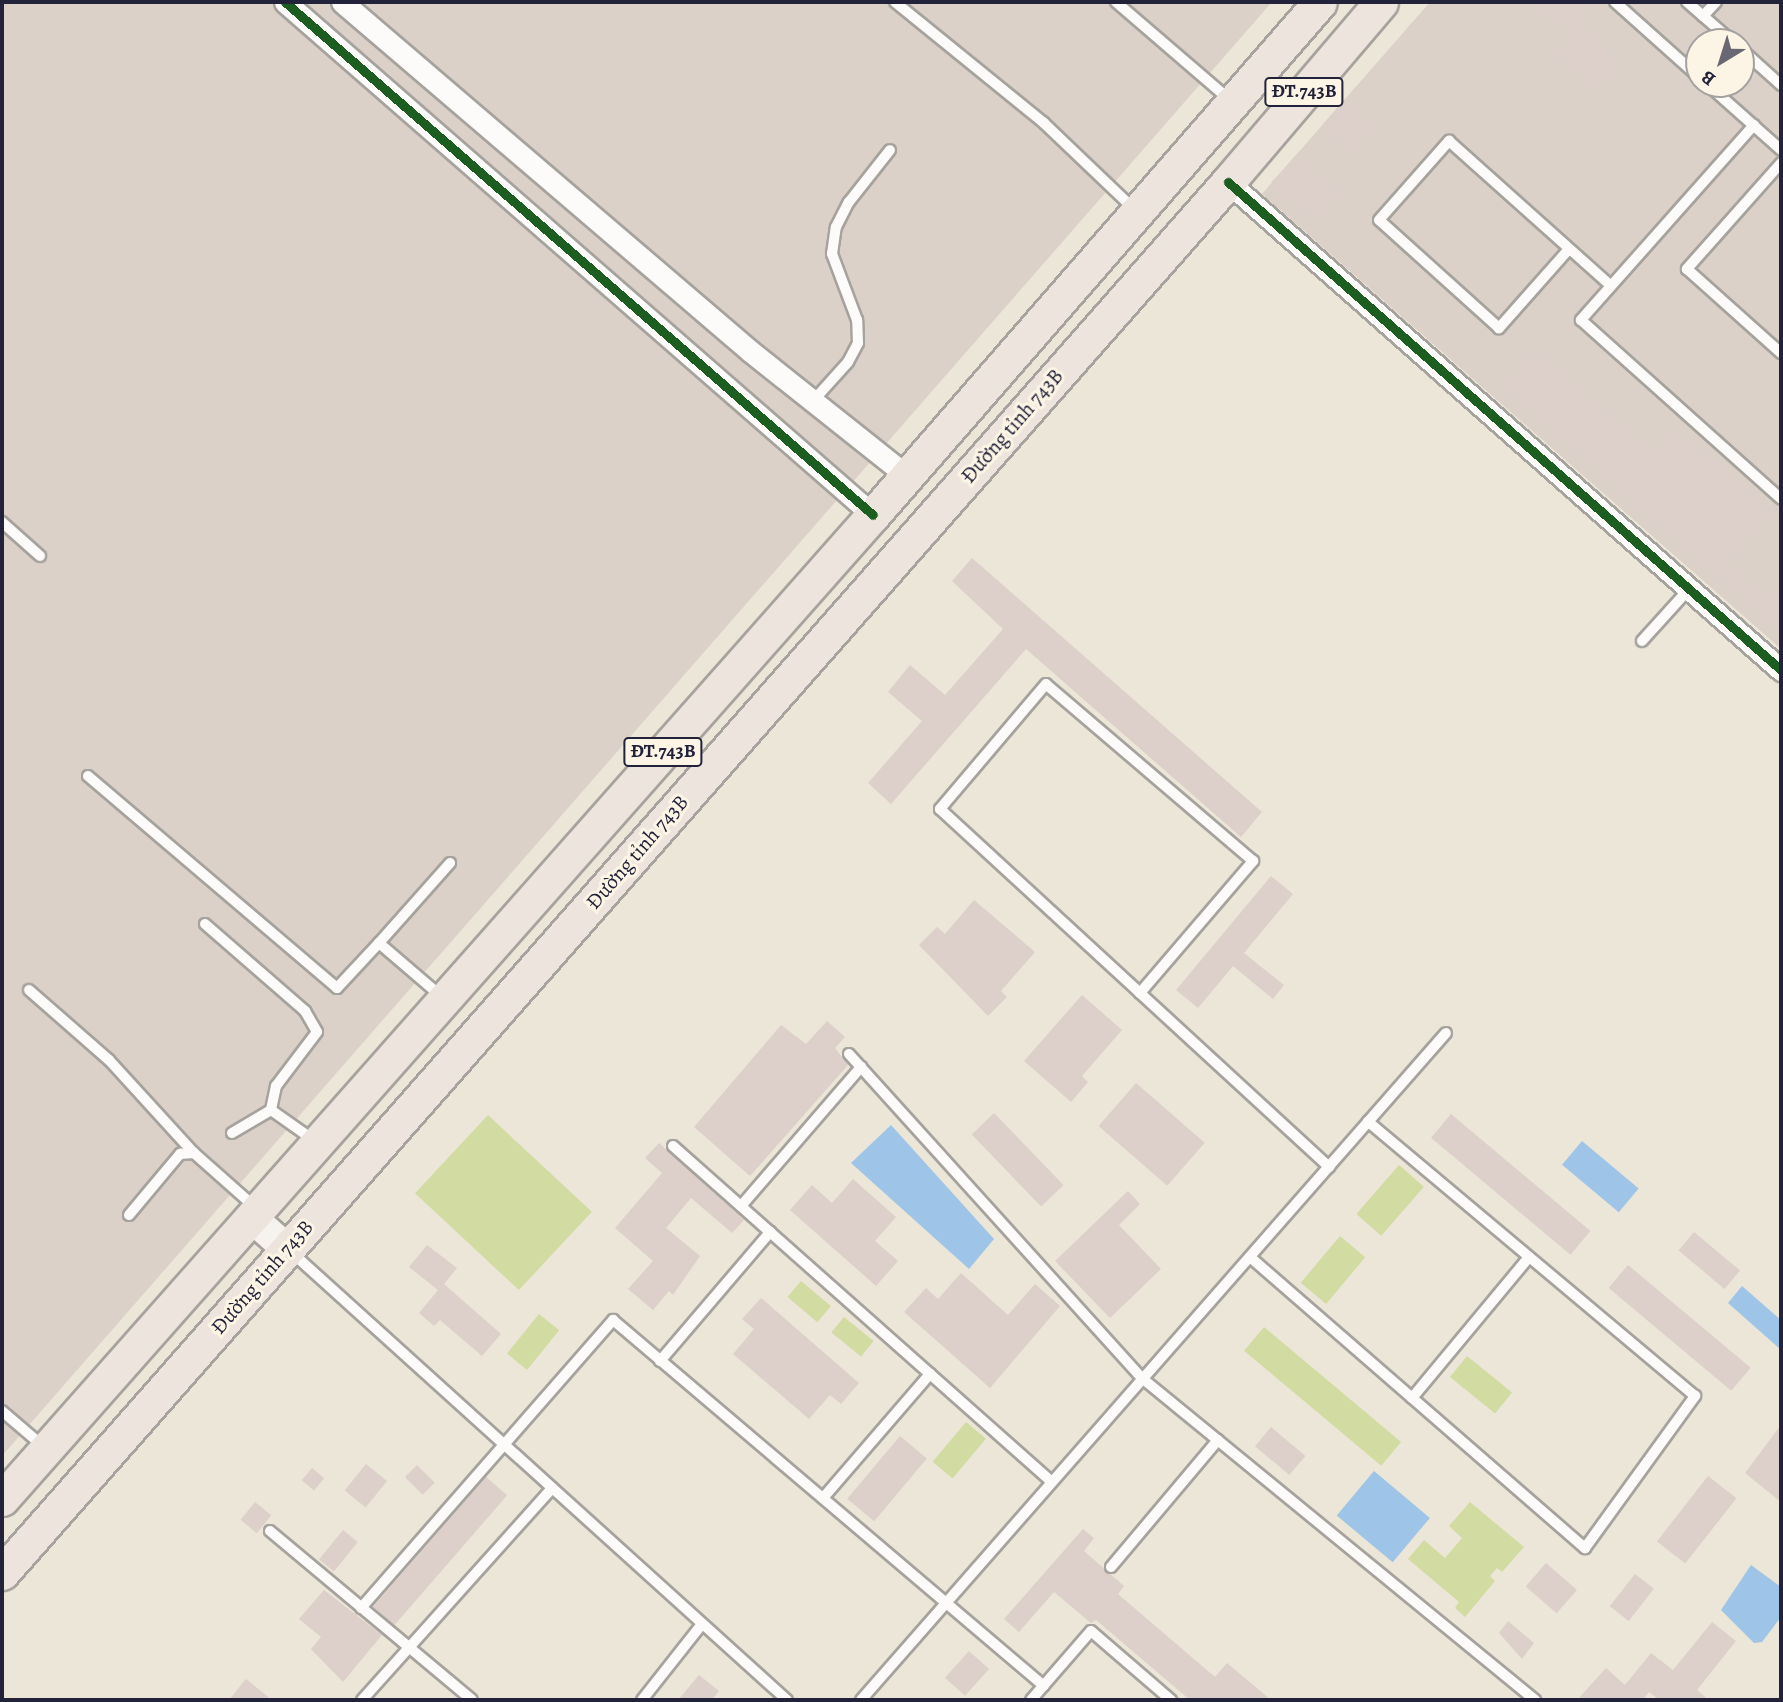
<!DOCTYPE html>
<meta charset="utf-8">
<style>
body{margin:0}
#map{position:relative;width:1783px;height:1702px;overflow:hidden;background:#ece6d8;font-family:Alegreya,serif}
div>[style]{position:absolute}
.industrial>*{inset:0;background:#dcd1c8}
.green>*{inset:0;background:#d2dba2;transform-origin:0 0}
.water>*{inset:0;background:#9ec4e7;transform-origin:0 0}
.building>*{inset:0;background:#ddcfc9;transform-origin:0 0}
.roads{filter:drop-shadow(2px 0 #a6a29d) drop-shadow(-2px 0 #a6a29d) drop-shadow(0 2px #a6a29d) drop-shadow(0 -2px #a6a29d)}
.service>*{height:10px;margin:-5px;padding:0 5px;transform-origin:5px;border-radius:5px;background:#fcfbf9}
.minor>*{height:21px;margin:-10.5px;padding:0 10.5px;transform-origin:10.5px;border-radius:10.5px;background:#fcfbf9}
.secondary>*{height:30px;margin:-15px;padding:0 15px;transform-origin:15px;border-radius:15px;background:#f6f3ee}
.primary>*{height:33px;margin:-16.5px;padding:0 16.5px;transform-origin:16.5px;border-radius:16.5px;background:#ede5dd}
.cycleway>*{height:9px;margin:-4.5px;padding:0 4.5px;transform-origin:4.5px;border-radius:4.5px;background:#1b5e20}
span{translate:-50% -50%;white-space:nowrap;text-align:center;line-height:1.15;-webkit-text-stroke:6px #fcf5e5;paint-order:stroke}
.shield-label span{padding:2px 5px;background:#fcf5e5;border:2px solid;border-radius:5px;-webkit-text-stroke-width:0}
.shield-label{font-size:19px;color:#22223b;font-weight:700}
.street-label{font-size:21px;color:#22223b}
.frame{position:absolute;inset:0;border:4px solid #22223b;pointer-events:none}
.north{position:absolute;left:1685px;top:28px;width:70px;height:70px;box-sizing:border-box;background:#fcf5e5;border:2px solid #a5a1a1;border-radius:50%;rotate:218deg;font-size:19px;font-weight:700;line-height:28px;text-align:center;color:#22223b}
.north::after{content:'';display:block;margin:auto;width:24px;height:32px;background:#696772;clip-path:polygon(50% 0,100% 100%,50% 72%,0 100%)}
</style>
<div id="map">
<div class="industrial">
<i style="clip-path:polygon(2px 2px,1272px 2px,2px 1456px)"></i>
<i style="clip-path:polygon(evenodd,1430px 2px,1542px 2px,1560px 7px,1564px 2px,1781px 2px,1781px 649px,1262px 194px,1430px 2px,1699px 42px,1741px 42px,1741px 84px,1699px 84px,1699px 42px)"></i>
</div>
<div class="green">
<i style="left:488px;top:1115px;width:142px;height:107px;rotate:43deg"></i>
<i style="left:1399px;top:1165px;width:33px;height:65px;rotate:41deg"></i>
<i style="left:1340px;top:1236px;width:33px;height:61px;rotate:40deg"></i>
<i style="left:801px;top:1281px;width:39px;height:21px;rotate:40deg"></i>
<i style="left:539px;top:1314px;width:26px;height:51px;rotate:39deg"></i>
<i style="left:844px;top:1317px;width:38px;height:20px;rotate:39deg"></i>
<i style="left:1264px;top:1327px;width:179px;height:31px;rotate:40deg"></i>
<i style="left:1467px;top:1356px;width:58px;height:27px;rotate:39deg"></i>
<i style="left:966px;top:1422px;width:26px;height:52px;rotate:40deg"></i>
<i style="clip-path:polygon(1470px 1502px,1524px 1547px,1502px 1572px,1497px 1568px,1490px 1576px,1495px 1581px,1465px 1617px,1455px 1608px,1459px 1602px,1408px 1559px,1424px 1540px,1445px 1558px,1462px 1538px,1449px 1526px)"></i>
</div>
<div class="water">
<i style="clip-path:polygon(891px 1125px,994px 1239px,969px 1269px,851px 1163px)"></i>
<i style="left:1582px;top:1141px;width:74px;height:31px;rotate:40deg"></i>
<i style="clip-path:polygon(1742px 1286px,1781px 1320px,1781px 1350px,1728px 1303px)"></i>
<i style="left:1374px;top:1471px;width:73px;height:58px;rotate:40deg"></i>
<i style="clip-path:polygon(1751px 1565px,1781px 1587px,1781px 1617px,1762px 1642px,1754px 1643px,1721px 1610px)"></i>
</div>
<div class="building">
<i style="clip-path:polygon(1530px 2px,1591px 2px,1576px 19px,1609px 48px,1605px 53px,1620px 65px,1597px 92px,1554px 55px,1571px 35px)"></i>
<i style="left:1345px;top:99px;width:41px;height:36px;rotate:41deg"></i>
<i style="left:1297px;top:154px;width:59px;height:38px;rotate:42deg"></i>
<i style="clip-path:polygon(1535px 349px,1653px 453px,1676px 428px,1772px 513px,1727px 563px,1768px 600px,1781px 585px,1781px 633px,1502px 387px)"></i>
<i style="clip-path:polygon(972px 558px,1262px 812px,1241px 837px,1026px 649px,891px 804px,868px 783px,922px 721px,888px 692px,910px 665px,945px 695px,1003px 629px,952px 581px)"></i>
<i style="clip-path:polygon(1271px 876px,1293px 894px,1244px 953px,1284px 985px,1273px 999px,1233px 966px,1198px 1008px,1176px 990px)"></i>
<i style="clip-path:polygon(974px 900px,1035px 952px,1001px 991px,1007px 997px,988px 1016px,919px 945px,937px 927px,945px 934px)"></i>
<i style="clip-path:polygon(1082px 995px,1122px 1030px,1082px 1076px,1088px 1082px,1071px 1102px,1024px 1061px)"></i>
<i style="clip-path:polygon(827px 1021px,845px 1037px,835px 1048px,848px 1065px,750px 1176px,694px 1127px,781px 1025px,806px 1044px)"></i>
<i style="left:1136px;top:1083px;width:91px;height:57px;rotate:41deg"></i>
<i style="left:994px;top:1113px;width:100px;height:31px;rotate:46deg"></i>
<i style="left:1451px;top:1114px;width:182px;height:31px;rotate:40deg"></i>
<i style="clip-path:polygon(659px 1143px,744px 1220px,732px 1233px,691px 1198px,666px 1228px,700px 1256px,673px 1295px,669px 1291px,653px 1310px,628px 1289px,653px 1261px,615px 1228px,662px 1173px,645px 1158px)"></i>
<i style="clip-path:polygon(853px 1179px,896px 1217px,875px 1241px,898px 1261px,876px 1286px,790px 1210px,812px 1185px,832px 1203px)"></i>
<i style="clip-path:polygon(1128px 1191px,1140px 1204px,1119px 1225px,1161px 1269px,1110px 1318px,1055px 1261px)"></i>
<i style="left:1694px;top:1232px;width:60px;height:24px;rotate:40deg"></i>
<i style="clip-path:polygon(427px 1245px,457px 1268px,444px 1284px,501px 1334px,482px 1356px,440px 1320px,434px 1326px,419px 1313px,438px 1290px,409px 1267px)"></i>
<i style="left:1628px;top:1265px;width:160px;height:30px;rotate:40deg"></i>
<i style="clip-path:polygon(961px 1273px,1008px 1315px,1035px 1284px,1060px 1306px,990px 1388px,904px 1312px,926px 1288px,938px 1299px)"></i>
<i style="clip-path:polygon(761px 1298px,859px 1383px,841px 1404px,830px 1395px,809px 1419px,733px 1354px,754px 1329px,742px 1319px)"></i>
<i style="clip-path:polygon(1781px 1425px,1781px 1502px,1745px 1473px)"></i>
<i style="left:1271px;top:1427px;width:45px;height:25px;rotate:40deg"></i>
<i style="left:900px;top:1436px;width:35px;height:82px;rotate:40deg"></i>
<i style="left:366px;top:1464px;width:27px;height:34px;rotate:39deg"></i>
<i style="left:417px;top:1465px;width:25px;height:17px;rotate:45deg"></i>
<i style="left:312px;top:1468px;width:16px;height:16px;rotate:40deg"></i>
<i style="left:1708px;top:1476px;width:36px;height:83px;rotate:38deg"></i>
<i style="left:486px;top:1477px;width:28px;height:172px;rotate:41deg"></i>
<i style="left:255px;top:1502px;width:21px;height:23px;rotate:39deg"></i>
<i style="clip-path:polygon(1083px 1529px,1094px 1538px,1084px 1551px,1124px 1586px,1118px 1594px,1215px 1677px,1227px 1663px,1271px 1700px,1190px 1700px,1096px 1620px,1091px 1623px,1054px 1592px,1019px 1632px,1004px 1619px)"></i>
<i style="left:343px;top:1530px;width:19px;height:38px;rotate:39deg"></i>
<i style="left:1546px;top:1563px;width:41px;height:31px;rotate:41deg"></i>
<i style="left:1635px;top:1574px;width:24px;height:41px;rotate:38deg"></i>
<i style="clip-path:polygon(324px 1590px,382px 1635px,343px 1682px,311px 1649px,321px 1637px,299px 1619px)"></i>
<i style="clip-path:polygon(1508px 1621px,1534px 1643px,1522px 1659px,1499px 1633px)"></i>
<i style="clip-path:polygon(1712px 1622px,1736px 1641px,1697px 1690px,1709px 1700px,1659px 1700px,1649px 1692px,1643px 1700px,1577px 1700px,1606px 1668px,1625px 1685px,1651px 1653px,1673px 1670px)"></i>
<i style="left:969px;top:1651px;width:27px;height:36px;rotate:42deg"></i>
<i style="clip-path:polygon(699px 1675px,719px 1691px,712px 1700px,678px 1700px)"></i>
<i style="clip-path:polygon(246px 1679px,272px 1700px,229px 1700px)"></i>
</div>
<div class="roads">
<div class="service">
<i style="left:895px;top:2px;width:192px;rotate:39.1deg"></i>
<i style="left:1044px;top:123px;width:126px;rotate:43.7deg"></i>
<i style="left:1116px;top:2px;width:152px;rotate:40.7deg"></i>
<i style="left:1615px;top:2px;width:113px;rotate:41.8deg"></i>
<i style="left:1687px;top:2px;width:61px;rotate:41deg"></i>
<i style="left:1703px;top:16px;width:19px;rotate:-47deg"></i>
<i style="left:1741px;top:49px;width:54px;rotate:42deg"></i>
<i style="left:1707px;top:84px;width:99px;rotate:41.7deg"></i>
<i style="left:1754px;top:125px;width:261px;rotate:131.6deg"></i>
<i style="left:1581px;top:320px;width:268px;rotate:41.8deg"></i>
<i style="left:1781px;top:163px;width:142px;rotate:131.6deg"></i>
<i style="left:1687px;top:269px;width:126px;rotate:41.8deg"></i>
<i style="left:1569px;top:249px;width:106px;rotate:131.5deg"></i>
<i style="left:1499px;top:328px;width:161px;rotate:-138deg"></i>
<i style="left:1379px;top:220px;width:106px;rotate:-48.5deg"></i>
<i style="left:1449px;top:141px;width:217px;rotate:41.8deg"></i>
<i style="left:813px;top:401px;width:52px;rotate:-48.1deg"></i>
<i style="left:848px;top:362px;width:21px;rotate:-62deg"></i>
<i style="left:858px;top:343px;width:23px;rotate:-92deg"></i>
<i style="left:857px;top:320px;width:71px;rotate:-110.7deg"></i>
<i style="left:832px;top:254px;width:27px;rotate:-82deg"></i>
<i style="left:836px;top:227px;width:28px;rotate:-63deg"></i>
<i style="left:849px;top:202px;width:66px;rotate:-51.7deg"></i>
<i style="left:2px;top:522px;width:51px;rotate:41.8deg"></i>
<i style="left:1642px;top:641px;width:70px;rotate:-47.9deg"></i>
<i style="left:88px;top:776px;width:327px;rotate:40.4deg"></i>
<i style="left:337px;top:988px;width:62px;rotate:-47deg"></i>
<i style="left:379px;top:943px;width:83px;rotate:40.6deg"></i>
<i style="left:205px;top:924px;width:133px;rotate:41deg"></i>
<i style="left:305px;top:1011px;width:24px;rotate:60deg"></i>
<i style="left:317px;top:1032px;width:68px;rotate:127.2deg"></i>
<i style="left:276px;top:1086px;width:25px;rotate:102deg"></i>
<i style="left:271px;top:1110px;width:54px;rotate:35.2deg"></i>
<i style="left:379px;top:943px;width:107px;rotate:-48.4deg"></i>
<i style="left:29px;top:990px;width:106px;rotate:41.2deg"></i>
<i style="left:109px;top:1060px;width:126px;rotate:47.6deg"></i>
<i style="left:1140px;top:993px;width:174px;rotate:-49.4deg"></i>
<i style="left:1253px;top:861px;width:272px;rotate:-139.5deg"></i>
<i style="left:1046px;top:684px;width:164px;rotate:130.3deg"></i>
<i style="left:940px;top:809px;width:272px;rotate:42.6deg"></i>
<i style="left:1140px;top:993px;width:257px;rotate:42.6deg"></i>
<i style="left:849px;top:1054px;width:438px;rotate:47.9deg"></i>
<i style="left:1143px;top:1379px;width:507px;rotate:39.31deg"></i>
<i style="left:232px;top:1133px;width:45px;rotate:-30.5deg"></i>
<i style="left:673px;top:1146px;width:506px;rotate:41.56deg"></i>
<i style="left:741px;top:1206px;width:184px;rotate:-49.2deg"></i>
<i style="left:129px;top:1215px;width:80px;rotate:-50.1deg"></i>
<i style="left:180px;top:1154px;width:14px;rotate:-4deg"></i>
<i style="left:194px;top:1153px;width:83px;rotate:41.6deg"></i>
<i style="left:289px;top:1250px;width:671px;rotate:42.1deg"></i>
<i style="left:1250px;top:1257px;width:444px;rotate:41deg"></i>
<i style="left:1585px;top:1548px;width:188px;rotate:-54.1deg"></i>
<i style="left:1695px;top:1396px;width:427px;rotate:-140deg"></i>
<i style="left:660px;top:1361px;width:170px;rotate:-49.5deg"></i>
<i style="left:1412px;top:1398px;width:183px;rotate:-50.3deg"></i>
<i style="left:2px;top:1411px;width:55px;rotate:40.6deg"></i>
<i style="left:823px;top:1498px;width:164px;rotate:-49.2deg"></i>
<i style="left:270px;top:1531px;width:263px;rotate:39.9deg"></i>
<i style="left:1111px;top:1567px;width:166px;rotate:-49.9deg"></i>
<i style="left:361px;top:1608px;width:383px;rotate:-48.8deg"></i>
<i style="left:613px;top:1320px;width:565px;rotate:40.34deg"></i>
<i style="left:362px;top:1700px;width:285px;rotate:-48.1deg"></i>
<i style="left:642px;top:1700px;width:97px;rotate:-51.7deg"></i>
<i style="left:861px;top:1700px;width:887px;rotate:-48.75deg"></i>
<i style="left:1031px;top:1700px;width:91px;rotate:-49deg"></i>
<i style="left:1091px;top:1631px;width:106px;rotate:40.8deg"></i>
</div>
<div class="minor">
<i style="left:285px;top:2px;width:780px;rotate:41.1deg"></i>
<i style="left:342px;top:2px;width:537px;rotate:40.54deg"></i>
<i style="left:750px;top:351px;width:201px;rotate:38.5deg"></i>
<i style="left:1228px;top:182px;width:738px;rotate:41.43deg"></i>
</div>
<div class="secondary">
<i style="left:251px;top:1217px;width:48px;rotate:41.6deg"></i>
</div>
<div class="primary">
<i style="left:2px;top:1499px;width:1314px;rotate:-48.49deg"></i>
<i style="left:873px;top:515px;width:680px;rotate:-48.93deg"></i>
<i style="left:2px;top:1573px;width:1854px;rotate:-48.61deg"></i>
<i style="left:1228px;top:182px;width:236px;rotate:-49.6deg"></i>
</div>
</div>
<div class="cycleway">
<i style="left:285px;top:2px;width:780px;rotate:41.1deg"></i>
<i style="left:1228px;top:182px;width:738px;rotate:41.43deg"></i>
</div>
<div class="shield-label">
<span style="left:1304px;top:92px">ĐT.743B</span>
<span style="left:663px;top:752px">ĐT.743B</span>
</div>
<div class="street-label">
<span style="left:1012px;top:426px;rotate:-49deg">Đường tỉnh 743B</span>
<span style="left:637px;top:852px;rotate:-49deg">Đường tỉnh 743B</span>
<span style="left:262px;top:1277px;rotate:-49deg">Đường tỉnh 743B</span>
</div>
<div class="frame"></div>
<div class="north">B</div>
</div>
